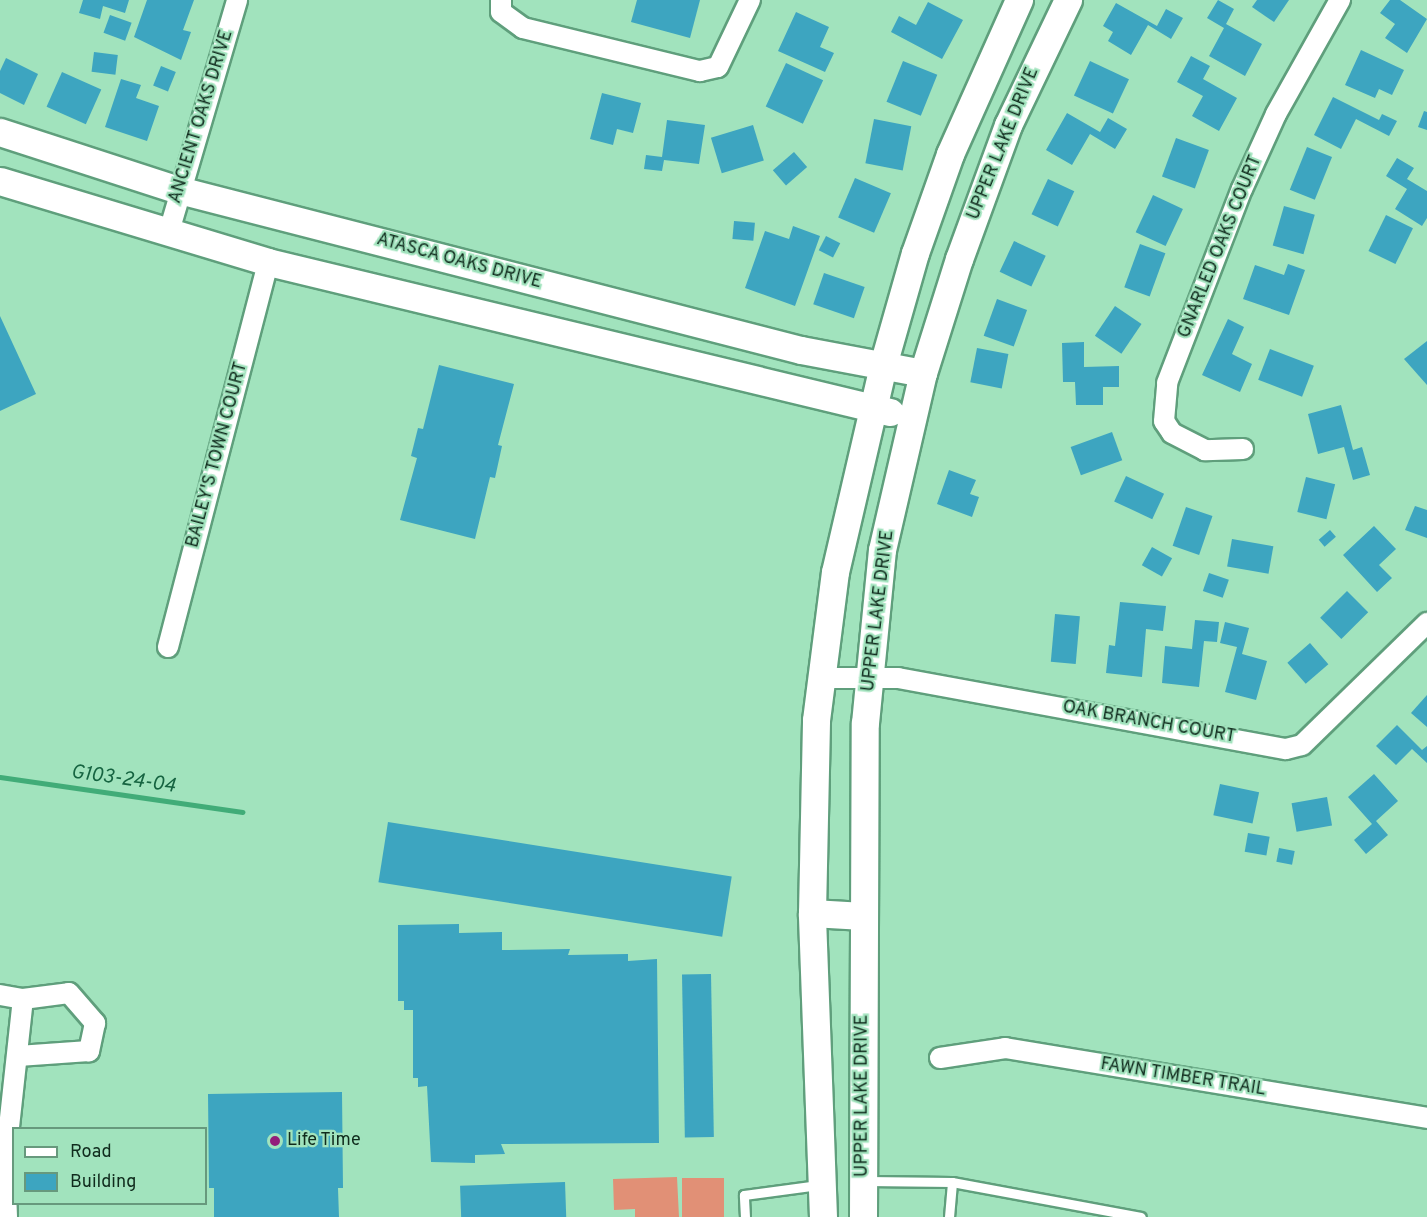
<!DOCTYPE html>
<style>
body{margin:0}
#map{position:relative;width:1427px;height:1217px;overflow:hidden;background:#a1e3bd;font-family:Overpass,sans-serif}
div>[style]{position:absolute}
.green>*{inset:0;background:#e19076;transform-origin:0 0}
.stream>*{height:5px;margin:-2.5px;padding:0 2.5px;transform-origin:2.5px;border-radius:2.5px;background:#41ac78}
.building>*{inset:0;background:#3da5c0;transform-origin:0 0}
.roads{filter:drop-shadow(2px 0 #5f9f7c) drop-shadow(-2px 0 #5f9f7c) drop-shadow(0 2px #5f9f7c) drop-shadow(0 -2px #5f9f7c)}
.lane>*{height:9px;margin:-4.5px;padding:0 4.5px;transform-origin:4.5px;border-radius:4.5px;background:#fff}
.street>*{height:20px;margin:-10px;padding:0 10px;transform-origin:10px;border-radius:10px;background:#fff}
.secondary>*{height:27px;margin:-13.5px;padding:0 13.5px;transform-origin:13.5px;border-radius:13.5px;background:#fff}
.dots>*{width:16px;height:16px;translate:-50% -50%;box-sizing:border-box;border:3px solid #a1e3bd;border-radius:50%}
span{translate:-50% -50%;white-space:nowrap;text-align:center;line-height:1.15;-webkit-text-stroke:4.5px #a1e3bd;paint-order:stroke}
.street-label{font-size:18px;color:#102b1d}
.poi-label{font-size:18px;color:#102b1d}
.left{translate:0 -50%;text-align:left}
.water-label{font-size:20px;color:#166441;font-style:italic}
.legend{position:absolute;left:12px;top:1127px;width:195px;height:78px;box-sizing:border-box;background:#a1e3bd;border:2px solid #67997d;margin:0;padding:8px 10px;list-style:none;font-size:18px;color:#102b1d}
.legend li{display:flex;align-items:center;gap:12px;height:30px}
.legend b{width:30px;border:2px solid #67997d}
</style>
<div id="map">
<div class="green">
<i style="clip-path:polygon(677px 1177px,679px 1217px,635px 1217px,635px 1209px,614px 1210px,613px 1179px)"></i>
<i style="left:682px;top:1178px;width:42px;height:39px"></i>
</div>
<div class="stream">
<i style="left:0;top:777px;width:245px;rotate:8.2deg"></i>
</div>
<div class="building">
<i style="clip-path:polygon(83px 0,129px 0,125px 13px,103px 6px,100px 19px,79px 13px)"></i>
<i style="clip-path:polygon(147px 0,194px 0,183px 30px,191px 32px,181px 60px,134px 37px)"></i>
<i style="clip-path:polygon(637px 0,700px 0,690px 38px,631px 22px)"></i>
<i style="clip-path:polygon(1218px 0,1234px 9px,1226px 24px,1262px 44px,1245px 76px,1209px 56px,1224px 28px,1207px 18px)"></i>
<i style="clip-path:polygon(1257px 0,1289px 0,1274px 22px,1252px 7px)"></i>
<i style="clip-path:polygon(1390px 0,1400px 0,1427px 19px,1407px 53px,1385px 38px,1395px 24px,1380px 13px)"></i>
<i style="clip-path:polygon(928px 2px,963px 20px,942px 59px,891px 32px,899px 16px,916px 25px)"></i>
<i style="clip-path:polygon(1116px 3px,1157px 26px,1166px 9px,1183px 18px,1171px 39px,1148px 25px,1131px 55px,1108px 41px,1113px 32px,1103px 26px)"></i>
<i style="clip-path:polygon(796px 12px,829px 27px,820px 47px,834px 53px,825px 72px,778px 51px)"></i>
<i style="left:110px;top:15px;width:23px;height:19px;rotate:20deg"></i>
<i style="clip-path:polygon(1361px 50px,1404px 70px,1392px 95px,1379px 89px,1375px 98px,1345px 85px)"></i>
<i style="left:94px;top:52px;width:24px;height:20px;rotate:7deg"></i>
<i style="clip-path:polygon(1191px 56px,1210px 66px,1203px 79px,1237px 98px,1219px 131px,1192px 116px,1203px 96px,1177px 82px)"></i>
<i style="clip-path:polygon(6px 58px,38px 74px,24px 105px,0 93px,0 71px)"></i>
<i style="left:903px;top:61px;width:37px;height:44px;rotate:22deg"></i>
<i style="left:1090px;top:61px;width:43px;height:38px;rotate:25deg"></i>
<i style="left:786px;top:63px;width:41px;height:48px;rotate:25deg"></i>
<i style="left:161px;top:66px;width:16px;height:21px;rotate:22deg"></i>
<i style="left:62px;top:72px;width:43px;height:38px;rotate:24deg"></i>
<i style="clip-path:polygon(121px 79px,141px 85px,136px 98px,159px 106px,147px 141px,105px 127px)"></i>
<i style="clip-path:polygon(602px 93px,641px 103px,633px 133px,617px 129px,613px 145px,590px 139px)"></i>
<i style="clip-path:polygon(1333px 97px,1379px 120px,1382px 114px,1397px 121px,1389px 136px,1356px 119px,1341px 149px,1314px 135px)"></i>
<i style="clip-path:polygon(1424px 111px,1427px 112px,1427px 130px,1418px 127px)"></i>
<i style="clip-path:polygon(1067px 113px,1100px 132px,1108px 118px,1127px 129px,1115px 149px,1090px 134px,1072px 165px,1046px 150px)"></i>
<i style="left:874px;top:119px;width:38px;height:45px;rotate:11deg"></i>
<i style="clip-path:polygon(667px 120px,705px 125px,699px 164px,664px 160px,662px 171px,644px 169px,646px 155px,662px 157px)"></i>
<i style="left:753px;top:125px;width:37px;height:44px;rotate:73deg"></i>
<i style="left:1176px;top:138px;width:35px;height:41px;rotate:20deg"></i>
<i style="left:1307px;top:147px;width:27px;height:46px;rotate:22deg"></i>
<i style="left:794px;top:152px;width:20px;height:28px;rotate:49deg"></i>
<i style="clip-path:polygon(1397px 158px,1414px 168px,1407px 179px,1427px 191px,1427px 218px,1422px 226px,1395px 209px,1407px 189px,1386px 176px)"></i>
<i style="left:855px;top:178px;width:39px;height:43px;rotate:23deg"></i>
<i style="left:1048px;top:179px;width:29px;height:39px;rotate:25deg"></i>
<i style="left:1153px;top:195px;width:33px;height:41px;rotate:25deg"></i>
<i style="left:1284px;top:206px;width:32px;height:41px;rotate:16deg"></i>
<i style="left:1386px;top:215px;width:30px;height:40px;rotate:26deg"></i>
<i style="left:734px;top:221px;width:21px;height:18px;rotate:5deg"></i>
<i style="clip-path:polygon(793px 226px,820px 236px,795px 306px,745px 288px,765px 231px,789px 239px)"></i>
<i style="left:826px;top:236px;width:16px;height:16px;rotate:27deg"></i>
<i style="left:1014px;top:241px;width:35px;height:34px;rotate:25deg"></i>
<i style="left:1140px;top:244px;width:27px;height:46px;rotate:20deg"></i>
<i style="clip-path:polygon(1288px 264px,1305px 270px,1289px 315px,1243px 299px,1255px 265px,1284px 275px)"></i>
<i style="left:824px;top:273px;width:43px;height:33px;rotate:19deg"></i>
<i style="left:997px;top:299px;width:32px;height:39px;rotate:20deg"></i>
<i style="left:1115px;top:306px;width:32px;height:36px;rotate:34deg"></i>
<i style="clip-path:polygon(0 316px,36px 394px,0 411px)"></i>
<i style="clip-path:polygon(1228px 319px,1244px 327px,1232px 354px,1252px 364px,1240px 392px,1202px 375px)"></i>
<i style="clip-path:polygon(1427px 341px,1427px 385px,1404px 359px)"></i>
<i style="clip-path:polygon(1084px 342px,1084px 367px,1119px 366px,1119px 387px,1103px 387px,1103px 405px,1076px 405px,1075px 382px,1063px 382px,1062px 343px)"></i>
<i style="left:977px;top:348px;width:32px;height:35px;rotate:11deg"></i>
<i style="left:1270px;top:349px;width:47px;height:33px;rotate:21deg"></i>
<i style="clip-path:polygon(439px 365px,514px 384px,498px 445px,502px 446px,495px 478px,490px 477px,475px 539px,400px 520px,417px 458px,411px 456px,418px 428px,423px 429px)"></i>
<i style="clip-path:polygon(1341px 405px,1353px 450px,1362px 447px,1370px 475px,1353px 480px,1344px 447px,1318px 454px,1308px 414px)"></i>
<i style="left:1112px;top:432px;width:30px;height:44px;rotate:70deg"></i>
<i style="clip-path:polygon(949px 470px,976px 480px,970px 494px,979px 497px,972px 517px,937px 504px)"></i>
<i style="left:1126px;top:476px;width:42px;height:28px;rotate:25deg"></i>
<i style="left:1306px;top:477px;width:30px;height:36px;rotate:14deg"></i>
<i style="clip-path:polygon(1415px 506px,1427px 510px,1427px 538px,1405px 530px)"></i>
<i style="left:1186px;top:507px;width:28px;height:41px;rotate:19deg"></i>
<i style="clip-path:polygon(1374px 526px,1396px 549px,1379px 565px,1392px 578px,1377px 592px,1343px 555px)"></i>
<i style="left:1330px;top:530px;width:9px;height:15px;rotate:49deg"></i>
<i style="left:1232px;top:539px;width:42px;height:28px;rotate:10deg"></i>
<i style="left:1152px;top:547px;width:23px;height:21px;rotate:29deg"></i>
<i style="left:1209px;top:573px;width:21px;height:19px;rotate:19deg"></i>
<i style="left:1347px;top:591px;width:30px;height:38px;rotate:45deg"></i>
<i style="clip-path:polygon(1120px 602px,1166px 606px,1163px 631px,1146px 629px,1142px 677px,1106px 673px,1109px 645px,1115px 646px)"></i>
<i style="left:1055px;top:614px;width:25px;height:48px;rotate:5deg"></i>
<i style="clip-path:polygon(1195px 620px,1219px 622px,1217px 642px,1204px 641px,1199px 687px,1162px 683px,1165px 646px,1192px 649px)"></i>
<i style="clip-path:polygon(1225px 622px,1249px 628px,1242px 654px,1267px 661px,1256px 700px,1225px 692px,1237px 647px,1220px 643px)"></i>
<i style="left:1310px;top:643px;width:28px;height:30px;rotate:49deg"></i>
<i style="clip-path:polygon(1427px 695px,1427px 727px,1411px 713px)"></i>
<i style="clip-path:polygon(1397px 725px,1422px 750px,1427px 746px,1427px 763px,1412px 749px,1396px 765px,1376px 746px)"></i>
<i style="clip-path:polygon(1374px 774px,1398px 801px,1376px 821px,1388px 835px,1366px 854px,1354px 840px,1372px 824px,1348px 797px)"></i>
<i style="left:1220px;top:784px;width:40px;height:32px;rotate:12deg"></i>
<i style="left:1327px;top:797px;width:29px;height:36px;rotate:80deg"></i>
<i style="left:388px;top:822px;width:348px;height:61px;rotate:9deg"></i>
<i style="left:1248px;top:833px;width:22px;height:19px;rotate:10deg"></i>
<i style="left:1279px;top:848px;width:16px;height:14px;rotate:11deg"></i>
<i style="clip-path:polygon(459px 924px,459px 933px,502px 932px,502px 950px,570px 949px,568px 955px,628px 954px,628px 961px,657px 959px,659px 1143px,501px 1144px,505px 1154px,475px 1155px,475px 1163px,431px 1162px,427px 1086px,418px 1087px,418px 1078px,413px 1078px,413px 1010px,404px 1010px,404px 1001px,398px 1001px,398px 925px)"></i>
<i style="left:711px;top:974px;width:163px;height:29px;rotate:89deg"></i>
<i style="clip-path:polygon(342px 1092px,343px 1188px,338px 1188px,339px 1217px,214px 1217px,214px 1188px,209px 1188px,208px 1094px)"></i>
<i style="left:565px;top:1182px;width:35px;height:105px;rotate:88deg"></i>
</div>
<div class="roads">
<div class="lane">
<i style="left:866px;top:1181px;width:86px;rotate:0.7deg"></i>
<i style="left:952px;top:1182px;width:192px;rotate:10.5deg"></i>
<i style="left:745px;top:1217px;width:22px;rotate:-93deg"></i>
<i style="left:744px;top:1195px;width:75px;rotate:-7.7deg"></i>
<i style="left:949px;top:1217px;width:35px;rotate:-85deg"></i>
</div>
<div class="street">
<i style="left:501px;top:0;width:12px;rotate:90deg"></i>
<i style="left:501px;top:12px;width:27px;rotate:36deg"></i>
<i style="left:523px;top:28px;width:182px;rotate:13.7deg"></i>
<i style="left:700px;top:71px;width:18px;rotate:-13deg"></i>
<i style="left:718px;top:67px;width:74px;rotate:-64.5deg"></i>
<i style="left:168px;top:235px;width:245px;rotate:-73.6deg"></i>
<i style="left:1243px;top:449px;width:38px;rotate:178deg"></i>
<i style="left:1205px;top:450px;width:37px;rotate:-153deg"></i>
<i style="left:1172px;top:433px;width:14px;rotate:-124deg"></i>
<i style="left:1164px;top:421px;width:38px;rotate:-85deg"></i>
<i style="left:1167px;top:383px;width:208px;rotate:-68.9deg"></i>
<i style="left:1242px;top:189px;width:82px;rotate:-65.6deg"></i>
<i style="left:1276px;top:114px;width:131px;rotate:-60.7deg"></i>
<i style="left:168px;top:647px;width:398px;rotate:-75.4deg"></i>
<i style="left:822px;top:678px;width:76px"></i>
<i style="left:898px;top:678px;width:394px;rotate:10.4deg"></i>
<i style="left:1286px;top:749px;width:16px;rotate:-14deg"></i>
<i style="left:1302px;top:745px;width:175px;rotate:-44.3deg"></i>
<i style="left:0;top:995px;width:23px;rotate:10deg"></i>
<i style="left:23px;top:999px;width:46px;rotate:-7.4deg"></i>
<i style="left:69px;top:993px;width:40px;rotate:49deg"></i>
<i style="left:95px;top:1023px;width:29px;rotate:102deg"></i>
<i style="left:89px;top:1051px;width:71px;rotate:176deg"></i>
<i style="left:940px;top:1058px;width:66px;rotate:-8.7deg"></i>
<i style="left:1005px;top:1048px;width:428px;rotate:9.4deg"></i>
<i style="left:7px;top:1217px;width:53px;rotate:-92.2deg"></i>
<i style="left:5px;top:1164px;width:166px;rotate:-83.8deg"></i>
</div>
<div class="secondary">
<i style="left:0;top:132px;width:188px;rotate:18deg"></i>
<i style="left:179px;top:190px;width:642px;rotate:14.43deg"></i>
<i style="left:801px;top:350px;width:124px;rotate:10.7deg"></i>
<i style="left:0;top:181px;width:280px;rotate:16.8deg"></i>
<i style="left:268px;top:262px;width:640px;rotate:13.56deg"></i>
<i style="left:812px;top:913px;width:51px;rotate:3.4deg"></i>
<i style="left:823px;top:1217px;width:304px;rotate:-92.1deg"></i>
<i style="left:812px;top:913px;width:193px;rotate:-88.8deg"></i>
<i style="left:816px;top:720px;width:149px;rotate:-82.7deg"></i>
<i style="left:835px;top:572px;width:212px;rotate:-76.9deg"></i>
<i style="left:883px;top:365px;width:116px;rotate:-74.1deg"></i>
<i style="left:915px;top:253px;width:105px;rotate:-70.5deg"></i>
<i style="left:950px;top:154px;width:169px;rotate:-65.9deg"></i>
<i style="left:863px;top:1217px;width:494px;rotate:-89.8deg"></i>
<i style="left:865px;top:723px;width:174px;rotate:-84.4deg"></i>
<i style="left:882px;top:550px;width:182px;rotate:-77deg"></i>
<i style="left:923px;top:373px;width:120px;rotate:-72.5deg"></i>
<i style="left:959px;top:259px;width:143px;rotate:-69.9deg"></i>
<i style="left:1008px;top:125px;width:139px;rotate:-64.4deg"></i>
</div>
</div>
<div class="dots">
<i style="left:275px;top:1141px;background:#931d7a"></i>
</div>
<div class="street-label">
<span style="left:202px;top:117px;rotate:-73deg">ANCIENT OAKS DRIVE</span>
<span style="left:1004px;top:144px;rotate:-68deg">UPPER LAKE DRIVE</span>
<span style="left:1221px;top:247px;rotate:-68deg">GNARLED OAKS COURT</span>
<span style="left:459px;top:262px;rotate:15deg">ATASCA OAKS DRIVE</span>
<span style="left:218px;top:455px;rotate:-75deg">BAILEY'S TOWN COURT</span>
<span style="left:879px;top:611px;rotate:-83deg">UPPER LAKE DRIVE</span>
<span style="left:1149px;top:723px;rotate:10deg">OAK BRANCH COURT</span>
<span style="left:1183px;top:1078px;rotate:9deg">FAWN TIMBER TRAIL</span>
<span style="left:863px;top:1096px;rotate:-90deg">UPPER LAKE DRIVE</span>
</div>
<div class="poi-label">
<span class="left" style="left:287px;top:1141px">Life Time</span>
</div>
<div class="water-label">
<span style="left:123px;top:780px;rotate:8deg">G103-24-04</span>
</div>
<ul class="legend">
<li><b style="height:8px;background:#fff"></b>Road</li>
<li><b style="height:16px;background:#3da5c0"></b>Building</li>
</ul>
</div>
